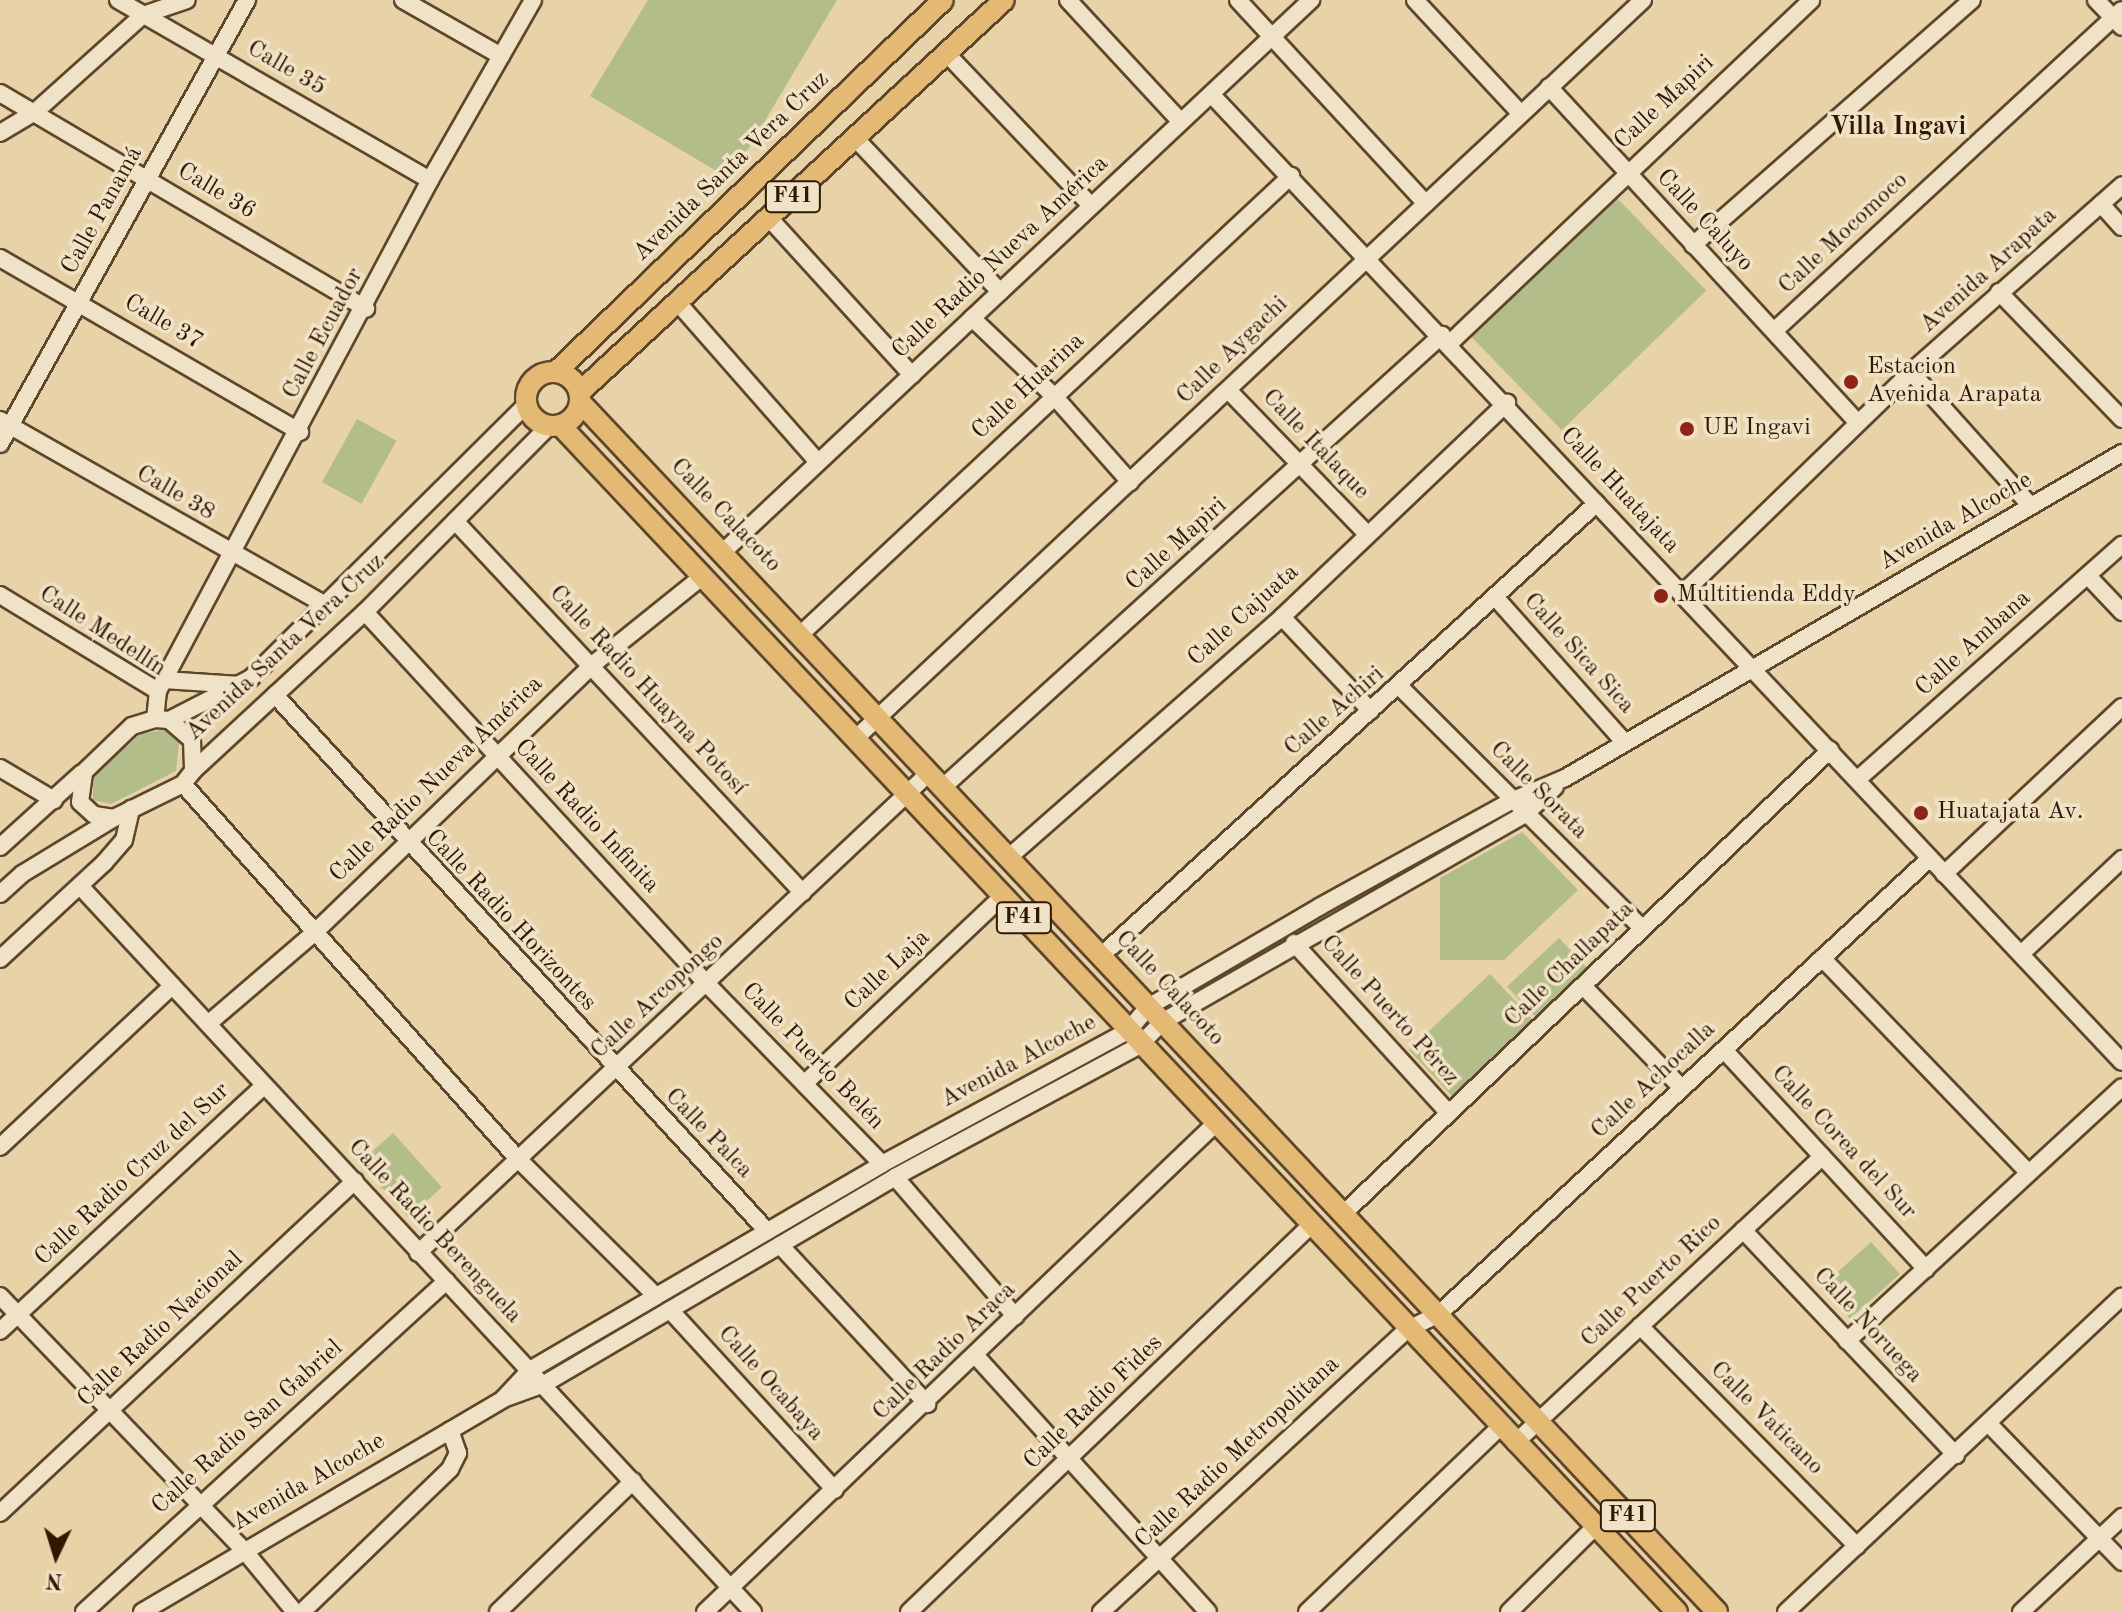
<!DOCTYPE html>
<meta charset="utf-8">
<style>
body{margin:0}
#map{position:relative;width:2122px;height:1612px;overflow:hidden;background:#e8d2a7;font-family:"Old Standard TT",serif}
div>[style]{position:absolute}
.green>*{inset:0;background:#b3bd89;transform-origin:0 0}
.roads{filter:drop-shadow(2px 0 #5e462c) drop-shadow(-2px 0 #5e462c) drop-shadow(0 2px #5e462c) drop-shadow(0 -2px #5e462c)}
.minor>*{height:16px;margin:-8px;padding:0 8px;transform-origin:8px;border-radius:8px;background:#f0e2c6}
.major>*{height:20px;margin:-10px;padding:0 10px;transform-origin:10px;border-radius:10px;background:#e4b974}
.major>.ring{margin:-10px;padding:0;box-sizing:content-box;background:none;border:20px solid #e4b974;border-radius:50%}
.dots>*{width:22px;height:22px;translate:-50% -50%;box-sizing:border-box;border:4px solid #f0e2c6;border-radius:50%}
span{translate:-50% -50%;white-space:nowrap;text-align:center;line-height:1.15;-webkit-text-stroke:7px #f0e2c6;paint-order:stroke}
.shield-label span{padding:2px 6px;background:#f0e2c6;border:2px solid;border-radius:6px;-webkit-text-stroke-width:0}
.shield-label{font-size:22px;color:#301803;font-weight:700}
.street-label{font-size:24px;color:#301803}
.poi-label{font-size:24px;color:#301803}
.left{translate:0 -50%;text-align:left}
.neighbourhood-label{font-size:26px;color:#301803;font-weight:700}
.north{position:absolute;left:16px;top:1516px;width:80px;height:80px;-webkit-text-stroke:6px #f0e2c6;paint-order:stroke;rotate:184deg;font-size:22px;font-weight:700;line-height:32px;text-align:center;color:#301803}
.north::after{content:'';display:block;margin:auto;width:28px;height:36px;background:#301803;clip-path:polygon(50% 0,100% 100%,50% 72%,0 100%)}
</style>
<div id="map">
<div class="green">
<i style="clip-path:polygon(648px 0,837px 0,730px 179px,590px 96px)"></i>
<i style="left:1616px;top:197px;width:130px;height:201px;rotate:46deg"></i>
<i style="left:357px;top:419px;width:45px;height:72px;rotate:29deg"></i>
<i style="clip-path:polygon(164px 730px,179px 743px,176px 771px,111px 804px,93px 800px,93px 777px,140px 734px)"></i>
<i style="clip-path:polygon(1522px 832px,1578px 890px,1504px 960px,1440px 960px,1440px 878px)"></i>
<i style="left:1559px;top:938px;width:45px;height:71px;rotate:47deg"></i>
<i style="left:1490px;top:974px;width:64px;height:111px;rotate:47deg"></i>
<i style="left:393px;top:1133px;width:73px;height:45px;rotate:48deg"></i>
<i style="left:1871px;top:1242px;width:43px;height:67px;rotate:48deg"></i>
</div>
<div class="roads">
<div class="minor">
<i style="left:118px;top:0;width:360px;rotate:30deg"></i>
<i style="left:403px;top:0;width:113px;rotate:29.7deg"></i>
<i style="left:1068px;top:0;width:166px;rotate:47.2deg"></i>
<i style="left:1238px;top:0;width:277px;rotate:47.3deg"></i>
<i style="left:1415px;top:0;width:154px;rotate:47.1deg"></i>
<i style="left:2096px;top:0;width:37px;rotate:46deg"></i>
<i style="left:947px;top:54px;width:209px;rotate:46.5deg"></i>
<i style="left:1549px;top:87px;width:456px;rotate:47.4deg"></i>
<i style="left:0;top:93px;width:425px;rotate:30.5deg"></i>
<i style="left:1211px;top:94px;width:1329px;rotate:46.74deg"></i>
<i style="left:0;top:133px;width:41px;rotate:-31deg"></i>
<i style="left:35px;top:112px;width:145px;rotate:-41.9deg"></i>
<i style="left:143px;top:15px;width:46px;rotate:-18.8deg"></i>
<i style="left:856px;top:139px;width:210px;rotate:46.7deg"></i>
<i style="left:2101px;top:204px;width:31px;rotate:48deg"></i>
<i style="left:770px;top:219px;width:211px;rotate:47.7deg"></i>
<i style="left:1693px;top:245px;width:371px;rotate:-41.3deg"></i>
<i style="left:0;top:258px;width:347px;rotate:30.1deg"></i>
<i style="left:1999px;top:292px;width:177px;rotate:45.9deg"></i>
<i style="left:679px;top:304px;width:210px;rotate:48.7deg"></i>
<i style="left:972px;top:318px;width:113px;rotate:43.6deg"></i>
<i style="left:1054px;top:396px;width:115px;rotate:48.5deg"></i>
<i style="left:1774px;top:331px;width:473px;rotate:-42.7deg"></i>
<i style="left:1450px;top:343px;width:498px;rotate:-43.5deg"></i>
<i style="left:1911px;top:372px;width:180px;rotate:48.2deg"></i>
<i style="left:1228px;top:390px;width:200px;rotate:46deg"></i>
<i style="left:0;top:420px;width:376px;rotate:29.6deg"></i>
<i style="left:0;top:444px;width:508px;rotate:-60.91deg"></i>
<i style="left:455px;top:521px;width:509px;rotate:46.91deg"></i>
<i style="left:723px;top:552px;width:807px;rotate:-43.19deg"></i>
<i style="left:2088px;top:576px;width:50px;rotate:46.6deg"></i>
<i style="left:1682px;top:594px;width:319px;rotate:-44.1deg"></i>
<i style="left:1911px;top:372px;width:282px;rotate:-41.5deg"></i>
<i style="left:0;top:595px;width:185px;rotate:31.3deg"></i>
<i style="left:158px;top:691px;width:28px;rotate:96deg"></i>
<i style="left:1496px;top:598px;width:194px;rotate:48.3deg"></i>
<i style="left:365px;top:612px;width:505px;rotate:47.41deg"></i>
<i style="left:707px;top:984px;width:251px;rotate:45.8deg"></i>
<i style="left:1282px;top:617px;width:129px;rotate:46.6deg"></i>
<i style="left:801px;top:634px;width:671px;rotate:-43.07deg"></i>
<i style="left:164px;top:680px;width:76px;rotate:3.8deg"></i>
<i style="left:1400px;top:687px;width:342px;rotate:44.9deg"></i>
<i style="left:158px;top:691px;width:579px;rotate:-61.97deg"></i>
<i style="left:430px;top:180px;width:207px;rotate:-60.2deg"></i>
<i style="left:275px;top:695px;width:728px;rotate:47.45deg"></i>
<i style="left:155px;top:719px;width:14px;rotate:4deg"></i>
<i style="left:169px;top:720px;width:30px;rotate:41deg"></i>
<i style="left:192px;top:740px;width:31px;rotate:88deg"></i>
<i style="left:193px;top:771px;width:16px;rotate:128deg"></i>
<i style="left:183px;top:784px;width:77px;rotate:153.8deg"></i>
<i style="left:114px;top:818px;width:20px;rotate:-171deg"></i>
<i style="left:94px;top:815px;width:19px;rotate:-137deg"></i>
<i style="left:80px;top:802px;width:30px;rotate:-82deg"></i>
<i style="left:84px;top:772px;width:66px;rotate:-43.8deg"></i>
<i style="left:132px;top:726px;width:24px;rotate:-17deg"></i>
<i style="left:169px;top:720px;width:92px;rotate:-27.1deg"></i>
<i style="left:251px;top:678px;width:387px;rotate:-44.8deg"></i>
<i style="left:856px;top:738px;width:1079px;rotate:-43.16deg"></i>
<i style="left:0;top:768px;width:63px;rotate:30.7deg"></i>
<i style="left:193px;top:771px;width:234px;rotate:-42.8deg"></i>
<i style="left:365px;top:612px;width:262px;rotate:-45.3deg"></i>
<i style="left:1858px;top:779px;width:353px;rotate:-41.6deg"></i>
<i style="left:183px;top:784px;width:501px;rotate:48.23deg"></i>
<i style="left:517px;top:1158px;width:196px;rotate:44.8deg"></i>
<i style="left:942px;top:788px;width:675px;rotate:-42.18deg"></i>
<i style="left:0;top:847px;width:110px;rotate:-42.1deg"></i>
<i style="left:1008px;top:858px;width:365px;rotate:-41.3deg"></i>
<i style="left:1282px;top:617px;width:311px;rotate:-43.6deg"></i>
<i style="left:1944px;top:874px;width:244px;rotate:-43.2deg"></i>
<i style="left:80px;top:886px;width:990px;rotate:47.17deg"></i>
<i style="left:0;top:894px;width:30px;rotate:-42deg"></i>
<i style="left:22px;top:874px;width:108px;rotate:-31.3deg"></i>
<i style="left:1294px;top:943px;width:229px;rotate:47.7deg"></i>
<i style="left:2021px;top:954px;width:139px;rotate:-43.2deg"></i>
<i style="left:1102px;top:955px;width:670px;rotate:-42.4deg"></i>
<i style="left:1822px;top:958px;width:298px;rotate:46.1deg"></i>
<i style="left:0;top:959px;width:142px;rotate:-42.7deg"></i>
<i style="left:104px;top:863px;width:30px;rotate:-49deg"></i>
<i style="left:124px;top:840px;width:32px;rotate:-77deg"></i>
<i style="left:1584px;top:987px;width:141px;rotate:45.9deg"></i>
<i style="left:209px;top:1023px;width:140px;rotate:-40.6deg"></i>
<i style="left:315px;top:932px;width:383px;rotate:-43.9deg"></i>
<i style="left:591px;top:666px;width:144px;rotate:-38.8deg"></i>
<i style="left:1724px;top:1050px;width:298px;rotate:47.3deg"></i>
<i style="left:805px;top:1083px;width:274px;rotate:-43.4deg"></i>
<i style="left:0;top:1147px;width:236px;rotate:-43.1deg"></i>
<i style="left:895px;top:1177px;width:184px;rotate:49.2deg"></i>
<i style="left:1343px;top:1214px;width:673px;rotate:-43.61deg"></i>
<i style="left:1743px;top:1230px;width:310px;rotate:46.6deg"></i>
<i style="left:780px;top:1245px;width:217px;rotate:47.2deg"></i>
<i style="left:418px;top:1253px;width:701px;rotate:-43.21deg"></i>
<i style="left:0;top:1296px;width:351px;rotate:46.2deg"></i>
<i style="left:243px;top:1549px;width:82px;rotate:50.5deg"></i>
<i style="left:670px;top:1310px;width:244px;rotate:47.5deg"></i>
<i style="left:1640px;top:1326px;width:309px;rotate:45.4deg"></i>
<i style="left:0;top:1331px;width:359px;rotate:-42.9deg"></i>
<i style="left:1847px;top:1341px;width:374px;rotate:-42.7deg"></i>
<i style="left:976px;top:1356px;width:345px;rotate:47.8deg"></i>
<i style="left:503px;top:1399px;width:40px;rotate:-47deg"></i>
<i style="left:530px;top:1370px;width:408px;rotate:-30.3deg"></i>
<i style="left:882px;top:1164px;width:280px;rotate:-28.4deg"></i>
<i style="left:1128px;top:1031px;width:31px;rotate:-50deg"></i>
<i style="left:1148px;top:1007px;width:198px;rotate:-30.3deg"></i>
<i style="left:1319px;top:907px;width:222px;rotate:-28.9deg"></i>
<i style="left:1513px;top:800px;width:56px;rotate:-22.9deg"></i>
<i style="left:1565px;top:778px;width:645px;rotate:-30.26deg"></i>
<i style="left:1988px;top:1423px;width:193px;rotate:46deg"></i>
<i style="left:1515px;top:1443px;width:420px;rotate:-43deg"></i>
<i style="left:0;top:1513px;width:486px;rotate:-43.1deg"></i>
<i style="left:84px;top:1612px;width:491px;rotate:-42.4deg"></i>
<i style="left:142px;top:1612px;width:419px;rotate:-30.5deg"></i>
<i style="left:503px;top:1399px;width:44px;rotate:-20.1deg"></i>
<i style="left:544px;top:1384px;width:407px;rotate:-30.5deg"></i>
<i style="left:895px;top:1177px;width:278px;rotate:-28.3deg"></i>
<i style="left:1140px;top:1045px;width:32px;rotate:-46deg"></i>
<i style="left:1162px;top:1022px;width:418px;rotate:-29.8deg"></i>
<i style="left:1525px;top:814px;width:40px;rotate:-42deg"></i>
<i style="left:302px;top:1612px;width:206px;rotate:-44deg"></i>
<i style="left:450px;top:1469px;width:18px;rotate:-63deg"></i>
<i style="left:458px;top:1453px;width:24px;rotate:-109deg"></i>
<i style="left:498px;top:1612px;width:188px;rotate:-44.1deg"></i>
<i style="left:705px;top:1612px;width:706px;rotate:-43.74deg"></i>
<i style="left:909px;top:1612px;width:557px;rotate:-43.91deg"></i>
<i style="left:1101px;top:1612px;width:416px;rotate:-42.7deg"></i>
<i style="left:1407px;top:1330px;width:37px;rotate:-27deg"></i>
<i style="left:1440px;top:1313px;width:666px;rotate:-42.87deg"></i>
<i style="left:1307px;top:1612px;width:267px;rotate:-43.8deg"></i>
<i style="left:1509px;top:1612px;width:122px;rotate:-44.7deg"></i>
<i style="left:1786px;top:1612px;width:461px;rotate:-43.2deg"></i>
<i style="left:2021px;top:1612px;width:139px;rotate:-43.2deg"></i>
</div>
<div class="major">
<i style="left:557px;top:371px;width:535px;rotate:-43.86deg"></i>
<i class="ring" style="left:526px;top:372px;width:34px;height:34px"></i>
<i style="left:580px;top:392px;width:577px;rotate:-42.75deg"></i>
<i style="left:581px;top:403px;width:1659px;rotate:46.78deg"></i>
<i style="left:560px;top:425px;width:1630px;rotate:46.74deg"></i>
</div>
</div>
<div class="dots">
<i style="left:1851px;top:382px;background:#8f2418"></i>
<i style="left:1687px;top:429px;background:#8f2418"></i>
<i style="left:1661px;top:596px;background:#8f2418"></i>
<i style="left:1921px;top:813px;background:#8f2418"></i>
</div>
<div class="shield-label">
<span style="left:793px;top:197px">F41</span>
<span style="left:1024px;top:918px">F41</span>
<span style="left:1628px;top:1516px">F41</span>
</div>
<div class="street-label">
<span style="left:286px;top:69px;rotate:30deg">Calle 35</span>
<span style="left:1665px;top:103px;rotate:-43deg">Calle Mapiri</span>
<span style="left:732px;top:167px;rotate:-44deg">Avenida Santa Vera Cruz</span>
<span style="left:216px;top:192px;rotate:31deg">Calle 36</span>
<span style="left:103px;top:211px;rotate:-61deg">Calle Panamá</span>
<span style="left:1704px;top:221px;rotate:47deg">Calle Caluyo</span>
<span style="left:1844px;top:234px;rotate:-43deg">Calle Mocomoco</span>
<span style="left:1001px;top:258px;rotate:-43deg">Calle Radio Nueva América</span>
<span style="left:1989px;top:271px;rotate:-42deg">Avenida Arapata</span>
<span style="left:163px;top:323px;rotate:30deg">Calle 37</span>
<span style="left:324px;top:334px;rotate:-62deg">Calle Ecuador</span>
<span style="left:1233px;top:351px;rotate:-44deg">Calle Aygachi</span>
<span style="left:1029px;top:387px;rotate:-43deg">Calle Huarina</span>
<span style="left:1315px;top:445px;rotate:46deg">Calle Italaque</span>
<span style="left:1619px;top:491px;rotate:47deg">Calle Huatajata</span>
<span style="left:175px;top:494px;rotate:30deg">Calle 38</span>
<span style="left:725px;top:516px;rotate:46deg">Calle Calacoto</span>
<span style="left:1956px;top:522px;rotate:-30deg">Avenida Alcoche</span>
<span style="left:1177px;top:545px;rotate:-42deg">Calle Mapiri</span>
<span style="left:1244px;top:616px;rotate:-42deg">Calle Cajuata</span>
<span style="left:102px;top:632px;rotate:33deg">Calle Medellín</span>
<span style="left:1974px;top:644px;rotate:-42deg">Calle Ambana</span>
<span style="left:286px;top:648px;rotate:-43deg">Avenida Santa Vera Cruz</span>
<span style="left:1578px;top:654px;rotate:48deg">Calle Sica Sica</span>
<span style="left:647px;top:691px;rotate:47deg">Calle Radio Huayna Potosí</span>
<span style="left:1335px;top:712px;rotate:-41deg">Calle Achiri</span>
<span style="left:437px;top:780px;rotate:-44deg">Calle Radio Nueva América</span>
<span style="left:1538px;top:791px;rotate:45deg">Calle Sorata</span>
<span style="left:586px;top:817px;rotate:47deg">Calle Radio Infinita</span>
<span style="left:510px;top:921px;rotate:47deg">Calle Radio Horizontes</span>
<span style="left:1570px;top:965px;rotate:-44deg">Calle Challapata</span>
<span style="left:888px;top:971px;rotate:-43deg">Calle Laja</span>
<span style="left:1169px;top:989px;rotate:47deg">Calle Calacoto</span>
<span style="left:658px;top:997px;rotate:-43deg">Calle Arcopongo</span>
<span style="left:1389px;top:1011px;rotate:48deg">Calle Puerto Pérez</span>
<span style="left:812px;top:1057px;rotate:46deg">Calle Puerto Belén</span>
<span style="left:1019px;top:1062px;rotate:-28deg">Avenida Alcoche</span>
<span style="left:1654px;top:1081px;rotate:-43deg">Calle Achocalla</span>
<span style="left:708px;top:1134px;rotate:46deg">Calle Palca</span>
<span style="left:1843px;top:1143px;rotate:47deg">Calle Corea del Sur</span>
<span style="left:133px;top:1175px;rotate:-43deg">Calle Radio Cruz del Sur</span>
<span style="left:434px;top:1232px;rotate:47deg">Calle Radio Berenguela</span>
<span style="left:1652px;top:1282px;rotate:-43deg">Calle Puerto Rico</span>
<span style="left:1867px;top:1326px;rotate:47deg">Calle Noruega</span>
<span style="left:161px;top:1330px;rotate:-43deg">Calle Radio Nacional</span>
<span style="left:945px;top:1352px;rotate:-44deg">Calle Radio Araca</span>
<span style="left:770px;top:1384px;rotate:48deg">Calle Ocabaya</span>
<span style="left:1094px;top:1403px;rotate:-44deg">Calle Radio Fides</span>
<span style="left:1766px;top:1419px;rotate:45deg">Calle Vaticano</span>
<span style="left:248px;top:1428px;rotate:-42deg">Calle Radio San Gabriel</span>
<span style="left:1238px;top:1453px;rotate:-43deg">Calle Radio Metropolitana</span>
<span style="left:309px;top:1483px;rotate:-30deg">Avenida Alcoche</span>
</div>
<div class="poi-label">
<span class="left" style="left:1867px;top:382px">Estacion<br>Avenida Arapata</span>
<span class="left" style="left:1703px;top:429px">UE Ingavi</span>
<span class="left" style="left:1677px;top:596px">Multitienda Eddy</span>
<span class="left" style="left:1937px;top:813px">Huatajata Av.</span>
</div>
<div class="neighbourhood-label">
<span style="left:1898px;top:128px">Villa Ingavi</span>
</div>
<div class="north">N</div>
</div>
